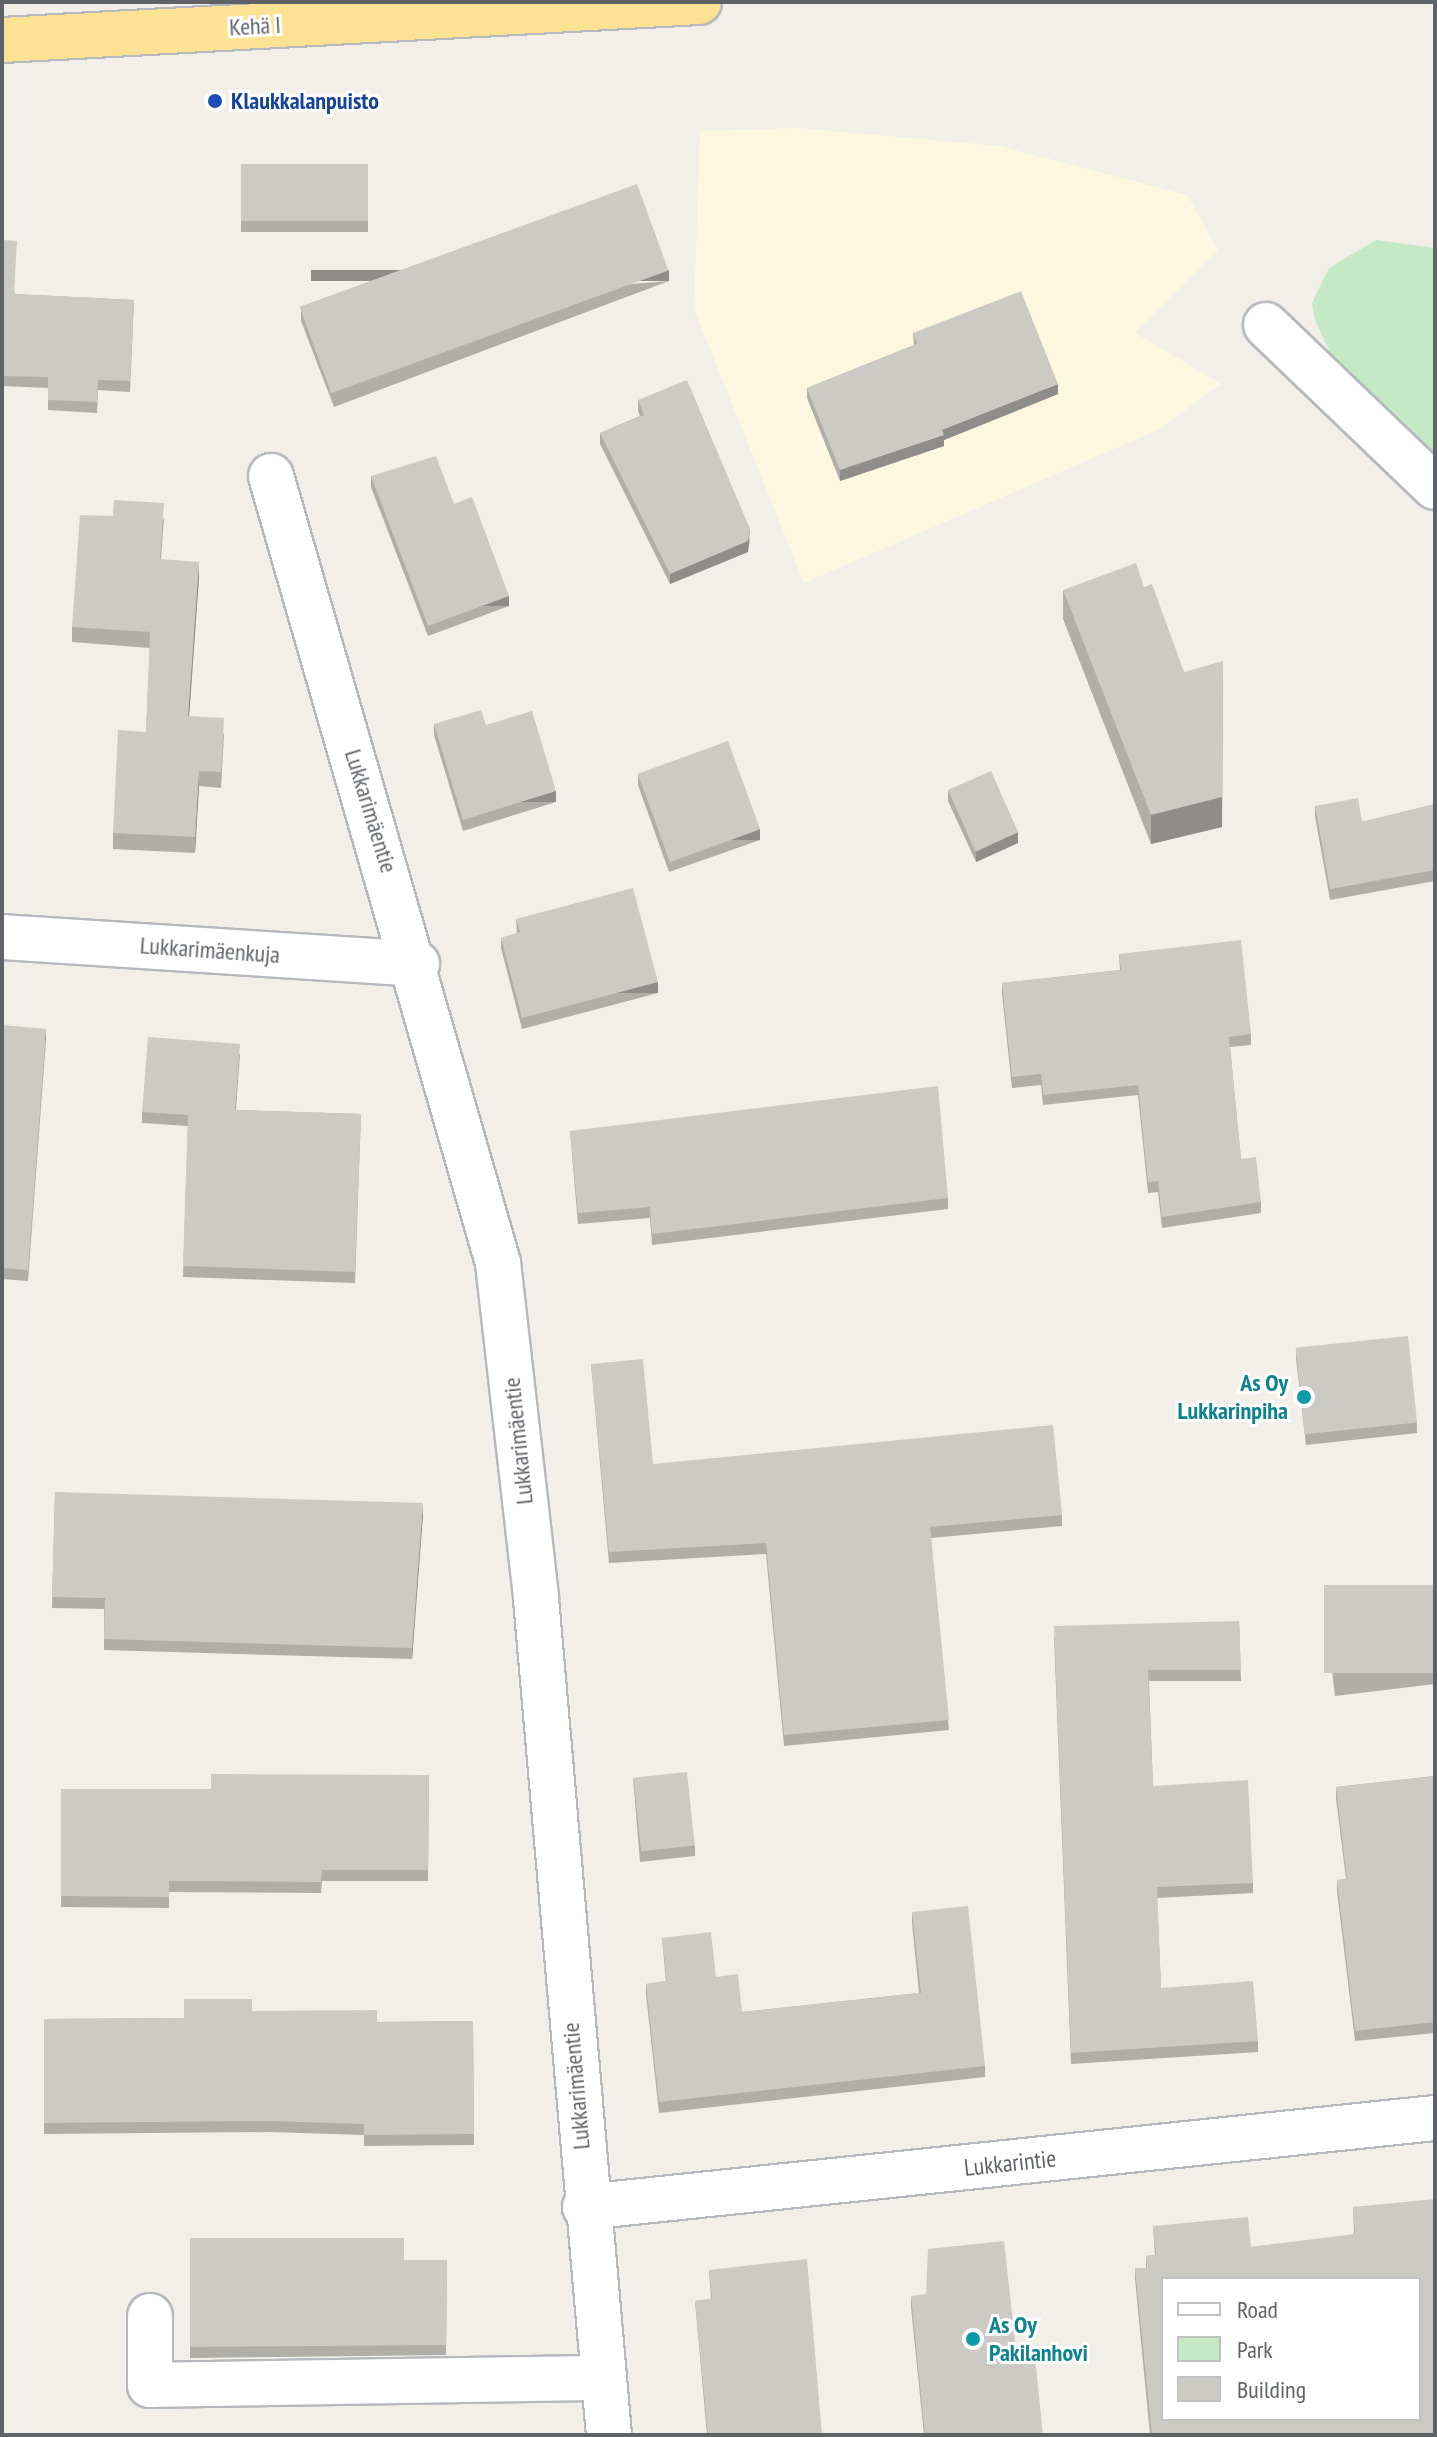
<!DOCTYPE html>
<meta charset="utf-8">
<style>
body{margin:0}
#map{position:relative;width:1437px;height:2437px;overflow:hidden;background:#f1efe8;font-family:"PT Sans Narrow",sans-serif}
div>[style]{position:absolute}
.commercial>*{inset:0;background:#fef7e0}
.green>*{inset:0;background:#c5e8c5}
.roads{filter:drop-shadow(2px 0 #b5b8bc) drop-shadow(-2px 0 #b5b8bc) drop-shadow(0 2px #b5b8bc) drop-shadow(0 -2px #b5b8bc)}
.minor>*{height:44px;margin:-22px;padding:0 22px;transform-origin:22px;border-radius:22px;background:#fff}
.highway>*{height:44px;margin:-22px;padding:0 22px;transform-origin:22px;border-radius:22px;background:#fde293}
.wall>*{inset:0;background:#afaea9;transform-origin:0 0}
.shaded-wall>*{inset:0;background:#8f8d8a;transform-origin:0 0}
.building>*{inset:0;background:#cccac5;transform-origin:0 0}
.dots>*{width:22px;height:22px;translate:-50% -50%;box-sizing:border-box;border:4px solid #fff;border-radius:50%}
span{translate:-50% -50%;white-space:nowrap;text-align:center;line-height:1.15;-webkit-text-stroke:6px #fff;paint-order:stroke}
.street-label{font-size:24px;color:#5f6368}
.transit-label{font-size:24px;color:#164399;font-weight:700}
.left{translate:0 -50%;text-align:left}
.culture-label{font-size:24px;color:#0d838f;font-weight:700}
.right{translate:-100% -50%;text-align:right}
.frame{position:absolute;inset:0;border:4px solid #5f6368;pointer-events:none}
.legend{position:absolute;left:1161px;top:2277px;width:260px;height:144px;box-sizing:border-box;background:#fff;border:2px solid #bfc1c3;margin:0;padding:10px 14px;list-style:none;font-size:24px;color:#5f6368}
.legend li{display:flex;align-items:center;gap:16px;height:40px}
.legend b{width:40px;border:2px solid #bfc1c3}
</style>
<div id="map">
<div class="commercial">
<i style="clip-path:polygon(799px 128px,1000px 146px,1187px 195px,1218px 250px,1135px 333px,1221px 384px,1158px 430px,804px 583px,694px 309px,700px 131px)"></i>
</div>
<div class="green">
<i style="clip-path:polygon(1376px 240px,1435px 248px,1435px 457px,1342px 378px,1315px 320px,1312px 303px,1329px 268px)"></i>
</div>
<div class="roads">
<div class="minor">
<i style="left:1266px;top:325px;width:234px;rotate:43.8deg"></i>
<i style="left:271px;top:476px;width:819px;rotate:73.91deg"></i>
<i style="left:498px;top:1263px;width:338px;rotate:83.5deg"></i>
<i style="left:536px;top:1599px;width:839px;rotate:85.01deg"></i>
<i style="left:2px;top:937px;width:416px;rotate:3.7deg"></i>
<i style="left:585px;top:2207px;width:855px;rotate:-5.98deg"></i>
<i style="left:150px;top:2316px;width:69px;rotate:90deg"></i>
<i style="left:150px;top:2385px;width:453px;rotate:-0.9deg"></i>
</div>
<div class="highway">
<i style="left:2px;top:40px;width:698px;rotate:-3.12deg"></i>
</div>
</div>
<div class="wall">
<i style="left:241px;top:164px;width:127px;height:68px"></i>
<i style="clip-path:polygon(2px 240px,15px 294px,134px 300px,130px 392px,98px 390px,97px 413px,48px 410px,48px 388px,2px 386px)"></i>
<i style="clip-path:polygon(669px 281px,334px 407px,301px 321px,301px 310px)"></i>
<i style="clip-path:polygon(913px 333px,1058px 394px,944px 440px,944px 446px,840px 481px,807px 398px,807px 388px,914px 345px)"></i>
<i style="clip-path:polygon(638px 400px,750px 540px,748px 552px,670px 584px,600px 444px,600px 433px,640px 416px,638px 411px)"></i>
<i style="clip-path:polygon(371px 476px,454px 504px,509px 606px,428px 636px,371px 487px)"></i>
<i style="clip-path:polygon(164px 518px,161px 559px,199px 577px,189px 716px,224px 734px,221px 788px,199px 786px,195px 853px,113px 849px,113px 833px,146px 732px,150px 648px,72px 642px,72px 627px)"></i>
<i style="clip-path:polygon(1063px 590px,1222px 827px,1151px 844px,1063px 619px)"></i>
<i style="clip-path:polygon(434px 724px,486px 725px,556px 802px,463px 831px,434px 735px)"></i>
<i style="clip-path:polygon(638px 774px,760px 840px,669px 872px,638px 785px)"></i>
<i style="clip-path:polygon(948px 790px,1018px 843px,976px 862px,948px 801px)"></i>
<i style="clip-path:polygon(1435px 804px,1435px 881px,1330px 900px,1315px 816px,1315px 806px,1362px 822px)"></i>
<i style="clip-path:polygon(516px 919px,658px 993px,522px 1029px,501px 948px,501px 938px,517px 933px)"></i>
<i style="clip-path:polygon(1119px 954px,1251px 1034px,1251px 1045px,1230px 1047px,1241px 1159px,1261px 1202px,1261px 1213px,1162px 1228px,1158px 1192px,1148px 1193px,1138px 1095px,1043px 1105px,1041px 1085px,1012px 1088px,1002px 994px,1002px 983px,1120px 970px)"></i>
<i style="clip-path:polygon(2px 1025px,46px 1040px,28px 1281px,2px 1279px)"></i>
<i style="clip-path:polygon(240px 1054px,236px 1110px,361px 1114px,355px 1283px,183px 1277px,188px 1126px,142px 1123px,142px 1112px)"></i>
<i style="clip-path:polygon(570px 1131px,948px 1198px,948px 1209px,652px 1245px,650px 1218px,578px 1224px)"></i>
<i style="clip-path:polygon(1296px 1348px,1417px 1423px,1417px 1433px,1306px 1445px,1296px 1359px)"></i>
<i style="clip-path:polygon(591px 1364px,653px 1464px,1062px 1515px,1062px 1526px,931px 1538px,949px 1730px,784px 1746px,766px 1554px,609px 1563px)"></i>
<i style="clip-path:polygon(55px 1492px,423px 1514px,412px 1659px,104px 1650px,104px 1609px,52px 1608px)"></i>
<i style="clip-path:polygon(1435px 1585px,1435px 1684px,1335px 1696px,1325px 1609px,1325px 1598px)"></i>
<i style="clip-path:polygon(1239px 1621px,1241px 1681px,1149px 1681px,1153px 1786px,1253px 1883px,1253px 1893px,1157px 1898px,1161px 1988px,1258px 2041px,1258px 2052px,1071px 2064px,1054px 1637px)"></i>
<i style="clip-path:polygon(429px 1775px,428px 1881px,322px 1881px,321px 1893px,169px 1892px,169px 1908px,61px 1907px,61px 1789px,211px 1789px)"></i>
<i style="clip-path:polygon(1435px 1776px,1435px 2033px,1355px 2041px,1337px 1891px,1337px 1880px,1346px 1879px,1336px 1798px,1336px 1787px)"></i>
<i style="clip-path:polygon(633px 1778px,695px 1846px,695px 1856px,640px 1862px)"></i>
<i style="clip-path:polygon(912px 1912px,985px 2066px,985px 2077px,659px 2113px,646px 1994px,646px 1984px,666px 1981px,662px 1938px,716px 1977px,742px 2012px,919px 1993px,912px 1923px)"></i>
<i style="clip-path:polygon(252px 2011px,377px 2022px,473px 2021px,474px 2145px,364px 2146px,364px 2135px,269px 2132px,44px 2134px,44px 2019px,184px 2018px)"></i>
<i style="clip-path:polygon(1353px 2207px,1435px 2435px,1150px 2435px,1135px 2279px,1135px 2268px,1146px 2268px,1146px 2256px,1155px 2255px,1153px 2226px,1251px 2247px,1354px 2235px)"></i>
<i style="clip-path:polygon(190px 2238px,404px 2260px,447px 2260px,446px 2355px,190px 2358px)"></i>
<i style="clip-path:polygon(709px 2270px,822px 2435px,707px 2435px,695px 2301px,711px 2299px)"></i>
<i style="clip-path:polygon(911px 2296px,1016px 2349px,1043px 2435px,924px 2435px,911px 2307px)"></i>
</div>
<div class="shaded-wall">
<i style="left:669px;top:270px;width:11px;height:358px;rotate:90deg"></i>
<i style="clip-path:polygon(1058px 384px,1058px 394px,944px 440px,944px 446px,840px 481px,840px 470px)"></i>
<i style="clip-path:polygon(750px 529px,748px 552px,670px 584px,670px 574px)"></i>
<i style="clip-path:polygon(199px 562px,199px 577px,188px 732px,188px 716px)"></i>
<i style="left:509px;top:596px;width:10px;height:86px;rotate:90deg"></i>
<i style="clip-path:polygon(1223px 661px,1222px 827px,1151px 844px,1151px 815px)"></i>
<i style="clip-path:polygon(199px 771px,199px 786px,195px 853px,195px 837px)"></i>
<i style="left:556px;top:791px;width:11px;height:97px;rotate:90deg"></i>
<i style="left:760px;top:829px;width:11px;height:96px;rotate:90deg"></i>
<i style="clip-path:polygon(1018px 832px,1018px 843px,976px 862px,976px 852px)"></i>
<i style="left:658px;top:982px;width:11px;height:141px;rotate:90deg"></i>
<i style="left:46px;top:1029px;width:11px;height:242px;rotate:90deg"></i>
<i style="clip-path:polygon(423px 1503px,423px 1514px,412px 1659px,412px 1648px)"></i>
</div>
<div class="building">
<i style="left:241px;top:164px;width:127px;height:57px"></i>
<i style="left:637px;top:184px;width:92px;height:359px;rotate:70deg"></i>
<i style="clip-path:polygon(2px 240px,17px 241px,14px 294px,134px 300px,130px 381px,98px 380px,97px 402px,48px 400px,48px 377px,2px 376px)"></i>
<i style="clip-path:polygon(1021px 291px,1058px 384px,942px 430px,944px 435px,840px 470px,807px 388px,917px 344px,913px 333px)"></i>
<i style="clip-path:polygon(687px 380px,750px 529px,748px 541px,670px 574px,600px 433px,644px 415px,638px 400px)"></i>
<i style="clip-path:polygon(436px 456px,454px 504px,472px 497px,509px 596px,428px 626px,371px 476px)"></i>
<i style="clip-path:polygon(114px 500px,164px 503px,160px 559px,199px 562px,188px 716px,224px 718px,221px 772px,199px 771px,195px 837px,113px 833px,118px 730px,146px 732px,150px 632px,72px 627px,80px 515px,113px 516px)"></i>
<i style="clip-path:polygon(1136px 563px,1144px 587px,1152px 584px,1184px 672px,1223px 661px,1222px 797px,1151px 815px,1063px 590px)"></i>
<i style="clip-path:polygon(481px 710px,486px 725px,532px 711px,556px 791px,463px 820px,434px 724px)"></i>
<i style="left:728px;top:741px;width:94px;height:96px;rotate:70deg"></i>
<i style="left:991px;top:771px;width:67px;height:47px;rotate:66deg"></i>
<i style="clip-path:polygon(1358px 798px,1362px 822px,1435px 804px,1435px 870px,1330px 889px,1315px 806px)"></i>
<i style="clip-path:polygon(633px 888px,658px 982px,522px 1018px,501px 938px,520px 932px,516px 919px)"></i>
<i style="clip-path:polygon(1241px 940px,1251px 1034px,1229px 1037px,1241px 1159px,1256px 1157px,1261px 1202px,1162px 1217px,1158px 1181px,1148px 1182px,1138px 1085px,1043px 1095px,1041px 1074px,1012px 1077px,1002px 983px,1121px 970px,1119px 954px)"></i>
<i style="clip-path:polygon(2px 1025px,46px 1029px,28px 1270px,2px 1268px)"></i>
<i style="clip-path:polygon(148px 1037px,240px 1044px,235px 1110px,361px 1114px,355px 1272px,183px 1266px,188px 1115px,142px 1112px)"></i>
<i style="clip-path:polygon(938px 1086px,948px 1198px,652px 1234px,650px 1207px,578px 1213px,570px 1131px)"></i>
<i style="left:1408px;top:1336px;width:87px;height:113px;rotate:84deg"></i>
<i style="clip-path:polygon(643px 1359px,653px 1464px,1053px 1425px,1062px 1515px,930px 1527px,949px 1720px,784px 1735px,766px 1543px,609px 1552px,591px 1364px)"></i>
<i style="clip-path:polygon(55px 1492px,423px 1503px,412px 1648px,104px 1639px,105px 1598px,52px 1597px)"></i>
<i style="left:1435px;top:1585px;width:88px;height:111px;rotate:90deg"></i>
<i style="clip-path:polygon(1239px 1621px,1241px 1670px,1148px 1670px,1153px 1786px,1248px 1780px,1253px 1883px,1157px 1887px,1161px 1988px,1253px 1981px,1258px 2041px,1071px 2053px,1054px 1626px)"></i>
<i style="left:687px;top:1772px;width:74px;height:54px;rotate:84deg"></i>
<i style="clip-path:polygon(211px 1774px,429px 1775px,428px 1870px,322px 1870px,321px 1882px,169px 1881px,169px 1897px,61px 1896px,61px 1789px,211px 1789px)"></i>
<i style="clip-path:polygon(1435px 1776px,1435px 2022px,1355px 2031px,1337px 1880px,1347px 1879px,1336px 1787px)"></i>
<i style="clip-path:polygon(968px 1906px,985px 2066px,659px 2102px,646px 1984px,667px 1981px,662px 1938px,711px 1932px,716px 1977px,738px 1974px,742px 2012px,921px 1993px,912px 1912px)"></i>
<i style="clip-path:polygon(184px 1999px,252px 1999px,252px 2011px,377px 2010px,377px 2022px,473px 2021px,474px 2134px,364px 2135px,364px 2124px,269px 2121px,44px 2123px,44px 2019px,184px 2018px)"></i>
<i style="clip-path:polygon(evenodd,1435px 2199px,1435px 2435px,1152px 2435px,1135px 2268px,1147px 2268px,1146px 2256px,1156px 2255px,1153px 2226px,1248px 2217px,1251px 2247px,1355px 2234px,1353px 2207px,1435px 2199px,1163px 2279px,1419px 2279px,1419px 2419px,1163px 2419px,1163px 2279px)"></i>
<i style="clip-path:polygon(190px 2238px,404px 2238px,404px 2260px,447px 2260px,446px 2345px,190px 2347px)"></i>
<i style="clip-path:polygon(1004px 2241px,1016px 2349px,1034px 2348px,1043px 2435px,925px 2435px,911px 2296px,926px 2294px,928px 2249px)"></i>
<i style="clip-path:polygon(807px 2259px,822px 2435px,708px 2435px,695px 2301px,712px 2299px,709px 2270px)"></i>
</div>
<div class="dots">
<i style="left:215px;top:101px;background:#1a4fb4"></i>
<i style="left:1304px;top:1397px;background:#0f9aa8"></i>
<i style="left:973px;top:2339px;background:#0f9aa8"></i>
</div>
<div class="street-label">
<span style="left:255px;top:26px;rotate:-3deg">Kehä I</span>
<span style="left:371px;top:811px;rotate:73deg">Lukkarimäentie</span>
<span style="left:210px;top:950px;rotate:4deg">Lukkarimäenkuja</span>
<span style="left:518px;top:1441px;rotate:-96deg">Lukkarimäentie</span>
<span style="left:576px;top:2086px;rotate:-95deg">Lukkarimäentie</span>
<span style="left:1010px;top:2163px;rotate:-6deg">Lukkarintie</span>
</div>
<div class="transit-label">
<span class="left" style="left:231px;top:101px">Klaukkalanpuisto</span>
</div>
<div class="culture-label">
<span class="right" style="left:1288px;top:1397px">As Oy<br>Lukkarinpiha</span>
<span class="left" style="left:989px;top:2339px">As Oy<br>Pakilanhovi</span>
</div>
<div class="frame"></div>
<ul class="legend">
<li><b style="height:10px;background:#fff"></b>Road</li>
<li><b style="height:22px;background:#c5e8c5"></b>Park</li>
<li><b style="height:22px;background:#cccac5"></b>Building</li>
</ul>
</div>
